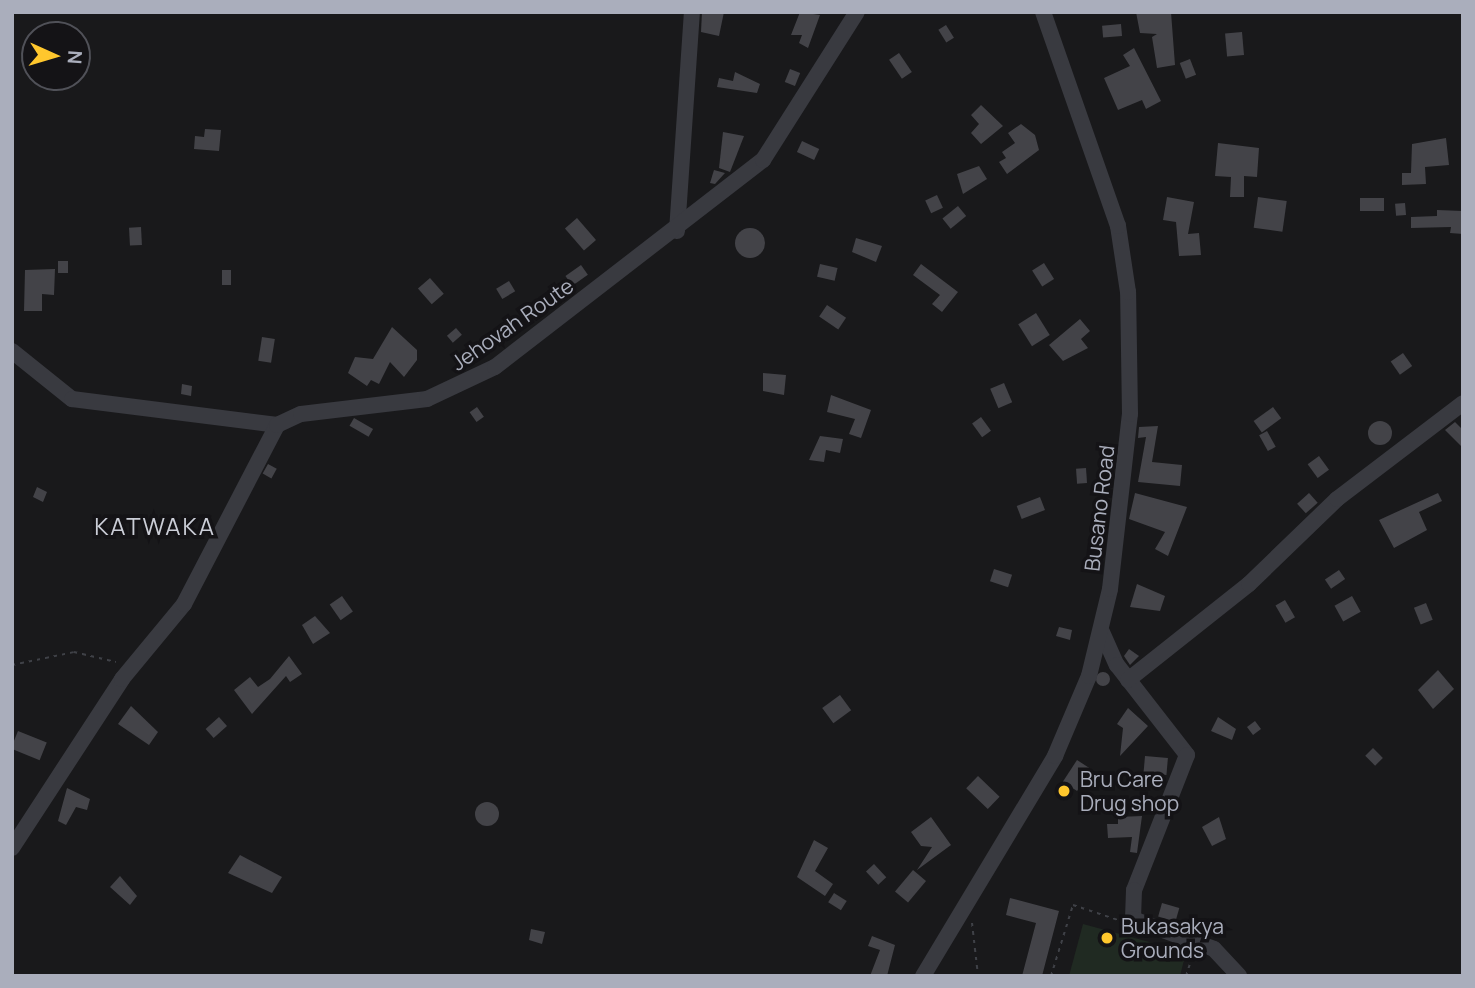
<!DOCTYPE html>
<style>
body{margin:0}
#map{position:relative;width:1475px;height:988px;overflow:hidden;background:#19191b;font-family:Manrope,sans-serif}
div>[style]{position:absolute}
.green>*{inset:0;background:#202a22}
.building>*{inset:0;background:#434348;transform-origin:0 0}
.round{border-radius:50%}
.path>*{height:2px;margin-top:-1px;transform-origin:0;background:repeating-linear-gradient(90deg,#3f4147 0 3.5px,transparent 0 8.5px)}
.minor>*{height:16px;margin:-8px;padding:0 8px;transform-origin:8px;border-radius:8px;background:#393a40}
.dots>*{width:19px;height:19px;translate:-50% -50%;box-sizing:border-box;border:4px solid #141316;border-radius:50%}
span{translate:-50% -50%;white-space:nowrap;text-align:center;line-height:1.15;-webkit-text-stroke:7px #141316;paint-order:stroke}
.street-label{font-size:21px;color:#aaaebc}
.poi-label{font-size:21px;color:#aaaebc}
.left{translate:0 -50%;text-align:left}
.quarter-label{font-size:24px;color:#cbced7;letter-spacing:2px}
.frame{position:absolute;inset:0;border:14px solid #aaaebc;pointer-events:none}
.north{position:absolute;left:21px;top:21px;width:70px;height:70px;box-sizing:border-box;background:#141316;border:2px solid #505158;border-radius:50%;rotate:94deg;font-size:19px;font-weight:700;line-height:28px;text-align:center;color:#aaaebc}
.north::after{content:'';display:block;margin:auto;width:24px;height:32px;background:#ffc72d;clip-path:polygon(50% 0,100% 100%,50% 72%,0 100%)}
</style>
<div id="map">
<div class="green">
<i style="clip-path:polygon(1083px 924px,1186px 952px,1180px 976px,1069px 976px)"></i>
</div>
<div class="building">
<i style="clip-path:polygon(702px 12px,724px 12px,719px 36px,701px 32px)"></i>
<i style="clip-path:polygon(800px 12px,820px 15px,808px 48px,799px 43px,802px 35px,791px 35px)"></i>
<i style="clip-path:polygon(1136px 12px,1171px 12px,1175px 65px,1157px 68px,1152px 37px,1157px 34px,1140px 33px)"></i>
<i style="left:1121px;top:24px;width:12px;height:19px;rotate:85deg"></i>
<i style="left:946px;top:25px;width:15px;height:9px;rotate:58deg"></i>
<i style="left:1242px;top:32px;width:23px;height:17px;rotate:85deg"></i>
<i style="clip-path:polygon(1134px 48px,1161px 101px,1146px 109px,1142px 100px,1118px 110px,1104px 78px,1130px 66px,1123px 55px)"></i>
<i style="left:899px;top:53px;width:23px;height:12px;rotate:56deg"></i>
<i style="left:1190px;top:59px;width:17px;height:11px;rotate:69deg"></i>
<i style="left:790px;top:69px;width:11px;height:14px;rotate:22deg"></i>
<i style="clip-path:polygon(735px 72px,760px 84px,757px 93px,717px 87px,719px 78px,733px 81px)"></i>
<i style="clip-path:polygon(981px 105px,1003px 126px,981px 144px,971px 133px,979px 124px,971px 115px)"></i>
<i style="clip-path:polygon(1021px 124px,1035px 135px,1039px 150px,1007px 174px,999px 162px,1006px 158px,1002px 152px,1015px 143px,1008px 133px)"></i>
<i style="clip-path:polygon(205px 129px,221px 130px,219px 151px,194px 149px,195px 136px,204px 137px)"></i>
<i style="clip-path:polygon(723px 132px,744px 136px,730px 172px,719px 168px)"></i>
<i style="clip-path:polygon(1446px 138px,1449px 165px,1425px 167px,1426px 184px,1402px 185px,1402px 173px,1411px 173px,1412px 144px)"></i>
<i style="left:802px;top:141px;width:19px;height:12px;rotate:25deg"></i>
<i style="clip-path:polygon(1218px 143px,1259px 148px,1257px 177px,1244px 176px,1244px 197px,1230px 197px,1231px 177px,1215px 176px)"></i>
<i style="clip-path:polygon(979px 166px,987px 179px,963px 194px,957px 174px)"></i>
<i style="clip-path:polygon(714px 170px,725px 173px,715px 184px,710px 183px)"></i>
<i style="left:937px;top:195px;width:14px;height:13px;rotate:65deg"></i>
<i style="clip-path:polygon(1167px 197px,1194px 202px,1188px 234px,1199px 233px,1201px 255px,1179px 256px,1176px 222px,1163px 220px)"></i>
<i style="left:1258px;top:197px;width:29px;height:31px;rotate:8deg"></i>
<i style="left:1360px;top:198px;width:24px;height:13px"></i>
<i style="left:1405px;top:203px;width:12px;height:10px;rotate:85deg"></i>
<i style="left:958px;top:206px;width:13px;height:20px;rotate:51deg"></i>
<i style="clip-path:polygon(1437px 210px,1463px 211px,1463px 234px,1450px 233px,1451px 227px,1411px 228px,1411px 217px,1437px 216px)"></i>
<i style="left:577px;top:218px;width:29px;height:16px;rotate:49deg"></i>
<i style="left:141px;top:227px;width:18px;height:12px;rotate:87deg"></i>
<i class="round" style="left:735px;top:228px;width:30px;height:30px"></i>
<i style="clip-path:polygon(856px 238px,882px 246px,876px 262px,852px 252px)"></i>
<i style="left:58px;top:261px;width:10px;height:12px"></i>
<i style="left:1044px;top:263px;width:19px;height:14px;rotate:58deg"></i>
<i style="left:820px;top:264px;width:18px;height:13px;rotate:13deg"></i>
<i style="clip-path:polygon(921px 264px,958px 292px,942px 312px,932px 304px,940px 295px,913px 275px)"></i>
<i style="left:581px;top:265px;width:12px;height:19px;rotate:55deg"></i>
<i style="clip-path:polygon(55px 269px,54px 295px,42px 294px,42px 311px,24px 311px,25px 270px)"></i>
<i style="left:222px;top:270px;width:9px;height:15px"></i>
<i style="left:430px;top:278px;width:21px;height:16px;rotate:49deg"></i>
<i style="left:509px;top:281px;width:12px;height:15px;rotate:59deg"></i>
<i style="left:827px;top:305px;width:23px;height:14px;rotate:34deg"></i>
<i style="left:1036px;top:313px;width:26px;height:21px;rotate:58deg"></i>
<i style="clip-path:polygon(1080px 319px,1090px 331px,1081px 339px,1088px 348px,1063px 361px,1049px 345px)"></i>
<i style="clip-path:polygon(392px 327px,417px 350px,417px 360px,404px 377px,390px 362px,379px 384px,371px 380px,367px 386px,348px 373px,355px 357px,373px 359px)"></i>
<i style="left:456px;top:328px;width:9px;height:12px;rotate:49deg"></i>
<i style="left:262px;top:337px;width:13px;height:24px;rotate:9deg"></i>
<i style="left:1403px;top:353px;width:16px;height:15px;rotate:55deg"></i>
<i style="clip-path:polygon(763px 373px,786px 375px,784px 395px,763px 391px)"></i>
<i style="left:1004px;top:383px;width:21px;height:15px;rotate:67deg"></i>
<i style="clip-path:polygon(182px 384px,192px 386px,191px 396px,181px 394px)"></i>
<i style="clip-path:polygon(831px 395px,871px 410px,861px 438px,849px 434px,855px 419px,827px 412px)"></i>
<i style="left:477px;top:407px;width:12px;height:9px;rotate:55deg"></i>
<i style="left:1273px;top:407px;width:14px;height:24px;rotate:54deg"></i>
<i style="left:981px;top:417px;width:17px;height:11px;rotate:54deg"></i>
<i style="left:354px;top:418px;width:22px;height:9px;rotate:30deg"></i>
<i class="round" style="left:1368px;top:421px;width:24px;height:24px"></i>
<i style="clip-path:polygon(1455px 422px,1463px 430px,1463px 448px,1445px 430px)"></i>
<i style="clip-path:polygon(1158px 426px,1152px 462px,1182px 465px,1180px 486px,1138px 482px,1146px 437px,1138px 438px,1139px 427px)"></i>
<i style="left:1267px;top:431px;width:18px;height:9px;rotate:61deg"></i>
<i style="clip-path:polygon(820px 436px,843px 439px,840px 453px,826px 450px,824px 462px,809px 460px)"></i>
<i style="left:1319px;top:456px;width:17px;height:14px;rotate:54deg"></i>
<i style="left:268px;top:464px;width:10px;height:11px;rotate:29deg"></i>
<i style="left:1086px;top:468px;width:15px;height:10px;rotate:86deg"></i>
<i style="clip-path:polygon(37px 487px,47px 492px,43px 502px,33px 497px)"></i>
<i style="clip-path:polygon(1135px 493px,1187px 507px,1168px 556px,1155px 549px,1165px 532px,1129px 519px)"></i>
<i style="left:1309px;top:493px;width:13px;height:16px;rotate:48deg"></i>
<i style="clip-path:polygon(1438px 493px,1442px 501px,1419px 512px,1427px 530px,1394px 548px,1379px 520px)"></i>
<i style="left:1040px;top:497px;width:14px;height:25px;rotate:69deg"></i>
<i style="left:994px;top:569px;width:19px;height:13px;rotate:18deg"></i>
<i style="left:1339px;top:570px;width:11px;height:17px;rotate:56deg"></i>
<i style="clip-path:polygon(1137px 584px,1165px 596px,1160px 611px,1130px 607px)"></i>
<i style="left:342px;top:596px;width:19px;height:15px;rotate:55deg"></i>
<i style="left:1352px;top:596px;width:18px;height:20px;rotate:61deg"></i>
<i style="left:1285px;top:600px;width:20px;height:11px;rotate:60deg"></i>
<i style="left:1426px;top:603px;width:18px;height:13px;rotate:68deg"></i>
<i style="clip-path:polygon(315px 616px,330px 633px,313px 644px,302px 625px)"></i>
<i style="clip-path:polygon(1059px 627px,1072px 630px,1070px 640px,1056px 636px)"></i>
<i style="clip-path:polygon(1129px 649px,1139px 656px,1130px 665px,1124px 656px)"></i>
<i style="clip-path:polygon(289px 656px,302px 674px,290px 682px,286px 676px,252px 714px,234px 690px,250px 677px,258px 687px,270px 679px)"></i>
<i style="clip-path:polygon(1438px 670px,1454px 689px,1433px 709px,1418px 690px)"></i>
<i class="round" style="left:1096px;top:672px;width:14px;height:14px"></i>
<i style="left:840px;top:695px;width:19px;height:22px;rotate:54deg"></i>
<i style="clip-path:polygon(131px 706px,158px 732px,149px 745px,118px 724px)"></i>
<i style="clip-path:polygon(1128px 708px,1148px 726px,1120px 756px,1123px 728px,1117px 724px)"></i>
<i style="left:219px;top:717px;width:12px;height:18px;rotate:48deg"></i>
<i style="clip-path:polygon(1218px 717px,1236px 729px,1232px 740px,1211px 731px)"></i>
<i style="left:1255px;top:721px;width:10px;height:10px;rotate:53deg"></i>
<i style="left:18px;top:731px;width:31px;height:19px;rotate:22deg"></i>
<i style="left:1373px;top:748px;width:14px;height:11px;rotate:45deg"></i>
<i style="left:1145px;top:756px;width:23px;height:17px;rotate:5deg"></i>
<i style="left:1077px;top:760px;width:17px;height:26px;rotate:33deg"></i>
<i style="left:978px;top:776px;width:30px;height:17px;rotate:44deg"></i>
<i style="clip-path:polygon(67px 788px,90px 799px,87px 810px,76px 807px,66px 825px,58px 821px)"></i>
<i class="round" style="left:475px;top:802px;width:24px;height:24px"></i>
<i style="clip-path:polygon(1142px 816px,1137px 853px,1130px 852px,1132px 837px,1108px 838px,1107px 824px,1118px 824px,1118px 817px)"></i>
<i style="clip-path:polygon(931px 817px,951px 845px,917px 870px,932px 847px,921px 846px,911px 832px)"></i>
<i style="clip-path:polygon(1219px 817px,1226px 839px,1212px 846px,1202px 827px)"></i>
<i style="clip-path:polygon(814px 840px,828px 848px,815px 871px,833px 884px,825px 896px,797px 877px)"></i>
<i style="clip-path:polygon(240px 855px,282px 877px,272px 893px,228px 873px)"></i>
<i style="left:874px;top:864px;width:18px;height:11px;rotate:47deg"></i>
<i style="left:913px;top:870px;width:17px;height:28px;rotate:40deg"></i>
<i style="clip-path:polygon(120px 876px,137px 896px,130px 905px,110px 887px)"></i>
<i style="left:834px;top:893px;width:15px;height:11px;rotate:32deg"></i>
<i style="clip-path:polygon(1010px 898px,1059px 911px,1042px 976px,1022px 976px,1036px 923px,1006px 915px)"></i>
<i style="left:1162px;top:903px;width:18px;height:14px;rotate:16deg"></i>
<i style="clip-path:polygon(531px 929px,545px 932px,542px 944px,529px 940px)"></i>
<i style="clip-path:polygon(872px 936px,895px 945px,887px 976px,870px 976px,880px 950px,868px 946px)"></i>
</div>
<div class="path">
<i style="left:12px;top:665px;width:63px;rotate:-11.8deg"></i>
<i style="left:74px;top:652px;width:43px;rotate:13.4deg"></i>
<i style="left:972px;top:923px;width:53px;rotate:83.5deg"></i>
<i style="left:1051px;top:976px;width:74px;rotate:-72.8deg"></i>
<i style="left:1073px;top:905px;width:47px;rotate:18.4deg"></i>
<i style="left:1186px;top:976px;width:20px;rotate:-72deg"></i>
</div>
<div class="minor">
<i style="left:677px;top:231px;width:220px;rotate:-86.1deg"></i>
<i style="left:12px;top:351px;width:77px;rotate:38.7deg"></i>
<i style="left:72px;top:399px;width:207px;rotate:7.2deg"></i>
<i style="left:1102px;top:632px;width:36px;rotate:66deg"></i>
<i style="left:1117px;top:665px;width:114px;rotate:52.1deg"></i>
<i style="left:1187px;top:755px;width:145px;rotate:111.4deg"></i>
<i style="left:1134px;top:890px;width:29px;rotate:92deg"></i>
<i style="left:1133px;top:919px;width:86px;rotate:20.3deg"></i>
<i style="left:1214px;top:949px;width:37px;rotate:47deg"></i>
<i style="left:1128px;top:680px;width:154px;rotate:-38.4deg"></i>
<i style="left:1249px;top:584px;width:122px;rotate:-44deg"></i>
<i style="left:1337px;top:499px;width:158px;rotate:-37.3deg"></i>
<i style="left:12px;top:848px;width:202px;rotate:-56.9deg"></i>
<i style="left:122px;top:679px;width:97px;rotate:-50.4deg"></i>
<i style="left:184px;top:604px;width:202px;rotate:-62.5deg"></i>
<i style="left:277px;top:425px;width:26px;rotate:-25deg"></i>
<i style="left:301px;top:414px;width:127px;rotate:-6.8deg"></i>
<i style="left:427px;top:399px;width:75px;rotate:-25.2deg"></i>
<i style="left:495px;top:367px;width:339px;rotate:-37.7deg"></i>
<i style="left:763px;top:160px;width:175px;rotate:-57.6deg"></i>
<i style="left:923px;top:976px;width:257px;rotate:-59deg"></i>
<i style="left:1055px;top:756px;width:87px;rotate:-67deg"></i>
<i style="left:1089px;top:676px;width:89px;rotate:-76.4deg"></i>
<i style="left:1110px;top:589px;width:176px;rotate:-83.5deg"></i>
<i style="left:1130px;top:414px;width:122px;rotate:-90.9deg"></i>
<i style="left:1128px;top:292px;width:67px;rotate:-98.6deg"></i>
<i style="left:1118px;top:226px;width:227px;rotate:-109.3deg"></i>
</div>
<div class="dots">
<i style="left:1064px;top:791px;background:#ffc72d"></i>
<i style="left:1107px;top:938px;background:#ffc72d"></i>
</div>
<div class="street-label">
<span style="left:512px;top:324px;rotate:-35deg">Jehovah Route</span>
<span style="left:1099px;top:508px;rotate:-83deg">Busano Road</span>
</div>
<div class="poi-label">
<span class="left" style="left:1080px;top:791px">Bru Care<br>Drug shop</span>
<span class="left" style="left:1121px;top:938px">Bukasakya<br>Grounds</span>
</div>
<div class="quarter-label">
<span style="left:155px;top:526px">KATWAKA</span>
</div>
<div class="frame"></div>
<div class="north">N</div>
</div>
